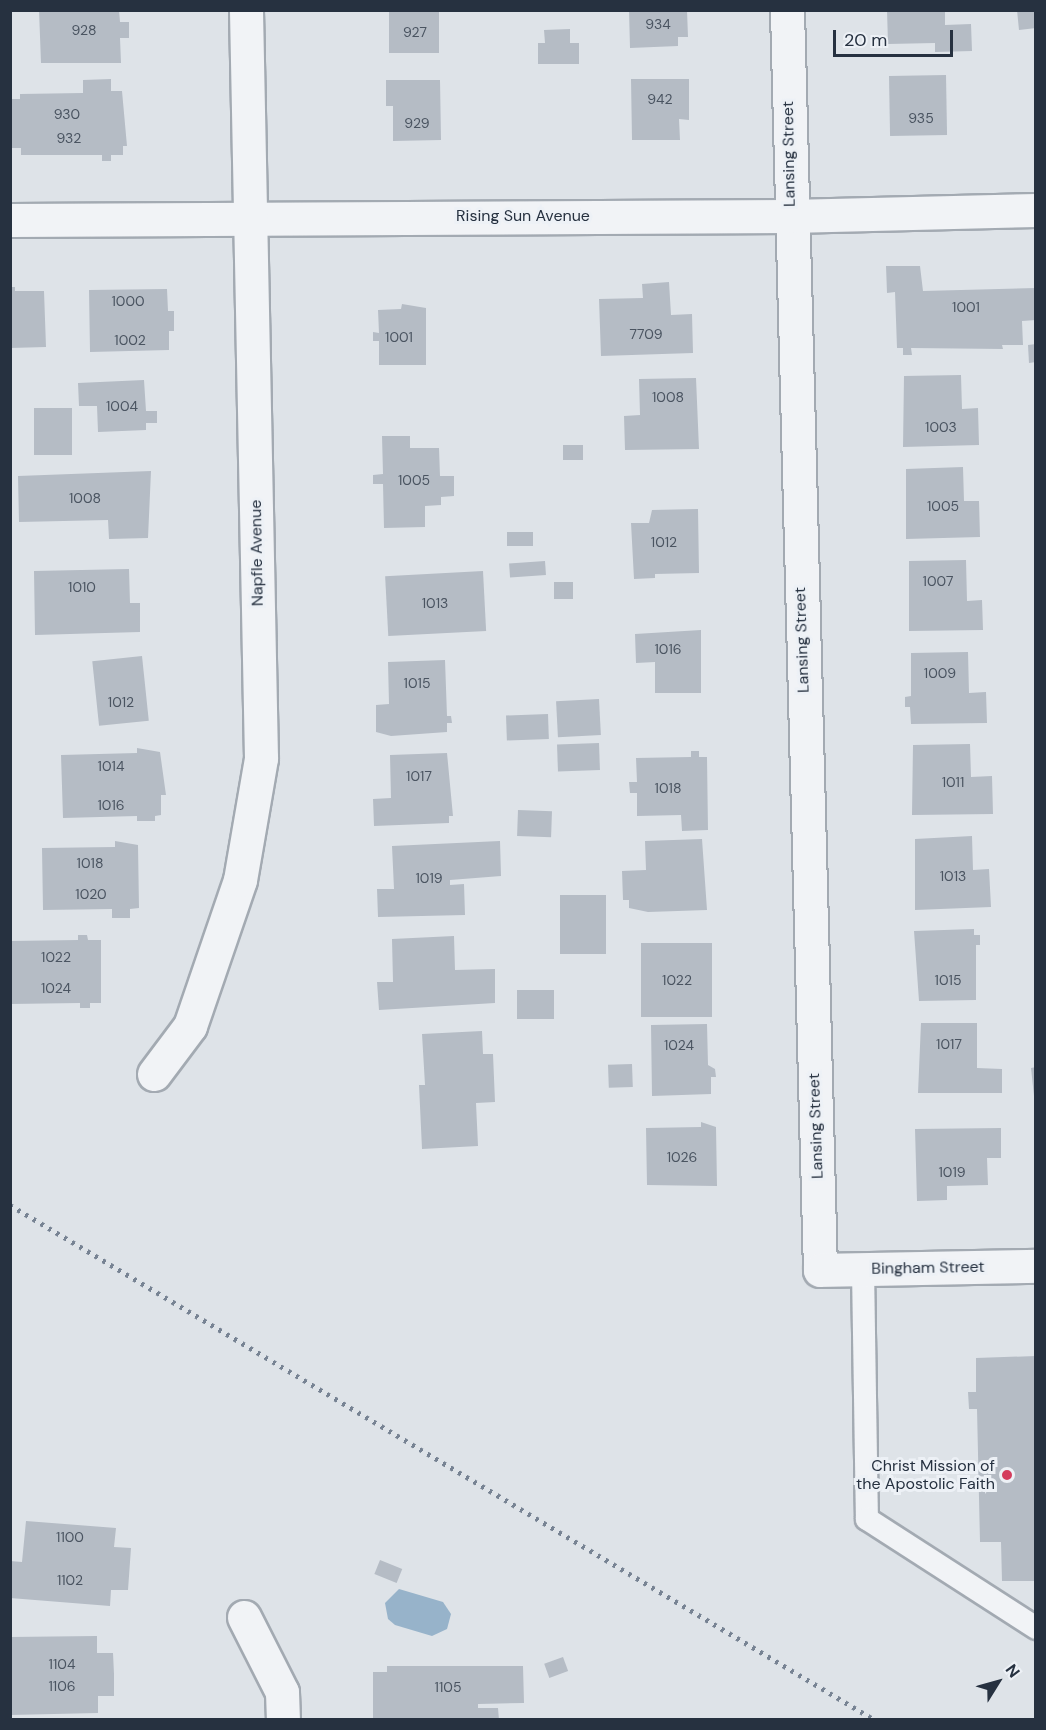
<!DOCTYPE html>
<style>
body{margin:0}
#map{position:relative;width:1046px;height:1730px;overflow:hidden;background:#dee3e8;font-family:"DM Sans",sans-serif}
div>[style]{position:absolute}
.water>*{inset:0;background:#97b3ca}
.building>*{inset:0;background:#b5bcc5;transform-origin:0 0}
.roads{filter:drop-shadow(2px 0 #a3aab2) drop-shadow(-2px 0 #a3aab2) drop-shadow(0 2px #a3aab2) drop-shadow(0 -2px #a3aab2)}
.service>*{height:22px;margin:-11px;padding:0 11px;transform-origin:11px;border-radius:11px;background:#f1f3f6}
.minor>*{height:33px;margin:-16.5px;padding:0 16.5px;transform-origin:16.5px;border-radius:16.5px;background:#f1f3f6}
.rail>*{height:4.5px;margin-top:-2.25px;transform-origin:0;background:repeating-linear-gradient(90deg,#778393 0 3px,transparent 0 9px)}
.dots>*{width:16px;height:16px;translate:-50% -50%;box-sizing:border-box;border:3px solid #edf1f6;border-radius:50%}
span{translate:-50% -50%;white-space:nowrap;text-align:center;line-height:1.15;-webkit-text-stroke:6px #edf1f6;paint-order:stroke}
.number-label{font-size:14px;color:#4a5461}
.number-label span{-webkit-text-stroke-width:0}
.street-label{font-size:16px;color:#263140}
.poi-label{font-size:16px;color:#263140}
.right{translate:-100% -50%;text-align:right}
.frame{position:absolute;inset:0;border:12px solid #263140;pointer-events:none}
.north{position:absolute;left:968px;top:1652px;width:60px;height:60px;-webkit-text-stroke:4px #edf1f6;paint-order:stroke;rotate:53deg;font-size:16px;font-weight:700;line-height:24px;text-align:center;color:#263140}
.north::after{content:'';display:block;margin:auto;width:21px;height:27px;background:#263140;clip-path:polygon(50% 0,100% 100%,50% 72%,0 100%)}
.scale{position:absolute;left:833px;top:30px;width:120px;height:27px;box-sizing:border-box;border:3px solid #263140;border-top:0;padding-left:8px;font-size:18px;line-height:21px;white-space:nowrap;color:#263140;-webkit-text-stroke:4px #edf1f6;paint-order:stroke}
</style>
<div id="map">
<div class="water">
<i style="clip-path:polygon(399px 1589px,443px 1602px,451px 1614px,447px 1629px,432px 1636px,395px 1625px,388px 1619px,385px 1603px)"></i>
</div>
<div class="building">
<i style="clip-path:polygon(39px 10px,119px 10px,120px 22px,129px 22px,129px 38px,120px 38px,121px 63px,41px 63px)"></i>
<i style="left:389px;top:10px;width:50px;height:43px"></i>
<i style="clip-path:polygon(629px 10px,687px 10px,688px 37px,678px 37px,678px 46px,630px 48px)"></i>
<i style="clip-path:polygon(887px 10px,945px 10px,945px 25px,971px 24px,972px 51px,935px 52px,935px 43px,888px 44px)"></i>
<i style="clip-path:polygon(1017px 10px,1036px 10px,1036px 28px,1019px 30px)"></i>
<i style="clip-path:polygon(570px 29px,570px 43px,579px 43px,579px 64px,538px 64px,538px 43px,545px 43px,544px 30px)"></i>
<i style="left:946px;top:75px;width:60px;height:57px;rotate:89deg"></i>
<i style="clip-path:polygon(111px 79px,111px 91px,122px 91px,127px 146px,123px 146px,123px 155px,111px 155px,111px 161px,102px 161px,102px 155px,21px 155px,21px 148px,10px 148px,10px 99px,20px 99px,20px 94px,83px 93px,83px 80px)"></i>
<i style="clip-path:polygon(631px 79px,689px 79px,689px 120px,679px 119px,680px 140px,632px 140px)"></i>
<i style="clip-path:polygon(386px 80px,440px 80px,441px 140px,393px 141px,393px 106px,386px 106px)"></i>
<i style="clip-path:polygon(886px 266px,920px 266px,923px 291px,1036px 288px,1036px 320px,1022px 321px,1023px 345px,1002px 345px,1003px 349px,911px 348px,912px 355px,903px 355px,903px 348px,897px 348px,895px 292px,887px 293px)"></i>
<i style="clip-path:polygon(669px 282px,671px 315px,692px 314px,693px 353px,601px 356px,599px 299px,643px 298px,642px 284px)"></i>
<i style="clip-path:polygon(10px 287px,15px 287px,15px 291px,44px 291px,46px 347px,10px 348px)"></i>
<i style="clip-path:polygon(167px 289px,168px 311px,174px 311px,174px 331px,169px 331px,169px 350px,90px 352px,89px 290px)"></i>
<i style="clip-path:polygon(402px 304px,426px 308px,426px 365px,379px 365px,379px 341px,373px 341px,373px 332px,379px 333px,378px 310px,401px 309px)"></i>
<i style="clip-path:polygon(1036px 344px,1036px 362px,1029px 363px,1028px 345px)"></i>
<i style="clip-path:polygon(961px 375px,962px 409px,978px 408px,979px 445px,903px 447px,904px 376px)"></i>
<i style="clip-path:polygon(696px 378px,699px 449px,625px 450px,624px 416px,640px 415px,639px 379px)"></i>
<i style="clip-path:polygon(144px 380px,146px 411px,157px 411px,157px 423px,146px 423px,146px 430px,98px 432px,97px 406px,79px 406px,78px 383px)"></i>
<i style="left:34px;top:408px;width:38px;height:47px"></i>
<i style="clip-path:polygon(382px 436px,410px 436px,410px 448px,439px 448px,440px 476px,454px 476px,454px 496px,441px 497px,441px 505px,425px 506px,425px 527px,384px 528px,383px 484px,373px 484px,373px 475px,383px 474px)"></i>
<i style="left:563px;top:445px;width:20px;height:15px"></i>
<i style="clip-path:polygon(963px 467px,964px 501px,979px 501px,980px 537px,906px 539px,906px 469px)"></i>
<i style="clip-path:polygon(151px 471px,148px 538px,109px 539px,108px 520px,19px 522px,18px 476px)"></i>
<i style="clip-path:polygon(698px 509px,699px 573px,655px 574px,655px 578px,634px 579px,631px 523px,649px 523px,652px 510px)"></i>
<i style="left:507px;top:532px;width:26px;height:14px"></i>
<i style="clip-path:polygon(966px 560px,967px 601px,982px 600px,983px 630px,909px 631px,909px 561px)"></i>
<i style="left:545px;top:561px;width:14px;height:36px;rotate:86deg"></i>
<i style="clip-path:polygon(129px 569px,130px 603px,140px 603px,140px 632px,35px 635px,34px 571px)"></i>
<i style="left:483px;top:571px;width:60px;height:98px;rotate:87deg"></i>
<i style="left:573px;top:582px;width:17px;height:19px;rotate:90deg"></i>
<i style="clip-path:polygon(701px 630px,701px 693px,655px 693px,655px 662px,636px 663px,635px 634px)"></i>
<i style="clip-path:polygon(968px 652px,969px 693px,986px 692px,987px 723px,911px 724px,910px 707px,905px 707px,905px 697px,911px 696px,911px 653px)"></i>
<i style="left:142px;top:656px;width:65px;height:50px;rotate:84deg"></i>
<i style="clip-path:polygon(445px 660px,447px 716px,451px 716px,452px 723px,447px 723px,447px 732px,391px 736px,376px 732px,376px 705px,389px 704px,388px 662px)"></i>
<i style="left:599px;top:699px;width:36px;height:43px;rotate:87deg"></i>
<i style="left:548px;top:714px;width:25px;height:42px;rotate:88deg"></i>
<i style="left:599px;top:743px;width:27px;height:42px;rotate:88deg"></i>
<i style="clip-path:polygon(970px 744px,971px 777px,992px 776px,993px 814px,912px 815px,913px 745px)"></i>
<i style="clip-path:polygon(137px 748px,160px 752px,166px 795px,161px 795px,161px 815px,155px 816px,155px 821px,137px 821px,137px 816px,63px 818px,61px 755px,137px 753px)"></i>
<i style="clip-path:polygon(691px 751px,699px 751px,699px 757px,707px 757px,708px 830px,682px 831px,681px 815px,637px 816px,637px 793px,630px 793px,629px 782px,637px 782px,636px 758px,691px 757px)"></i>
<i style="clip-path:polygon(447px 753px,453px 816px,449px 816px,449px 823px,374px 826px,373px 799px,391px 798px,390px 755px)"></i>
<i style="left:518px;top:810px;width:34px;height:26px;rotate:2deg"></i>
<i style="clip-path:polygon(972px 836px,973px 870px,989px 869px,991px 907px,915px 910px,915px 839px)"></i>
<i style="clip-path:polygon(702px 839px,707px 910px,648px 912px,629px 908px,629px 900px,623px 900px,622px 871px,646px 870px,645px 841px)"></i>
<i style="clip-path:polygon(115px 841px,138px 845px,139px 908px,130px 909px,130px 918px,112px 918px,112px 909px,43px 910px,42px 848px,115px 847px)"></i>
<i style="clip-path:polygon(500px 841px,501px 876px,450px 880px,450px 885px,464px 884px,465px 915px,378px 917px,377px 889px,394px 889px,392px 846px)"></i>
<i style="left:560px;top:895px;width:46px;height:59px"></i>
<i style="clip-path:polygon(974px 929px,974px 935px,980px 935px,980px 945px,976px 945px,976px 1000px,919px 1001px,914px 931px)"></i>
<i style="clip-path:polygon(78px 935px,87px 935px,88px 940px,101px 940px,101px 1003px,90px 1003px,90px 1008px,80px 1008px,80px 1003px,10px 1004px,10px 941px,78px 940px)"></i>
<i style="clip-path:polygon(454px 936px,455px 970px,495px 969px,495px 1003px,379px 1010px,377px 982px,393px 982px,392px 939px)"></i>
<i style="left:641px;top:943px;width:71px;height:74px"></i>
<i style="left:554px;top:990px;width:29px;height:37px;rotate:90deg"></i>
<i style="clip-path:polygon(921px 1023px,977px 1023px,977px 1068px,1002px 1069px,1002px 1093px,918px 1093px)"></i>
<i style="clip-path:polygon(707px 1024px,708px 1065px,715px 1069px,716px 1077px,711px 1077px,711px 1094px,652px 1096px,651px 1025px)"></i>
<i style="clip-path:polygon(482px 1031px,483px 1054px,493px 1054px,495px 1102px,476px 1103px,478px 1146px,422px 1149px,419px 1085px,425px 1085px,422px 1034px)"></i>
<i style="left:632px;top:1064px;width:23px;height:24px;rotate:88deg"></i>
<i style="clip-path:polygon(1036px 1067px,1036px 1096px,1034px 1096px,1031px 1068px)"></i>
<i style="clip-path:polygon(701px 1122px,716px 1127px,717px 1186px,647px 1185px,646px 1128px,701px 1127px)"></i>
<i style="clip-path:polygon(1001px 1128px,1001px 1158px,987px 1158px,988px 1185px,947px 1186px,947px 1200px,917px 1201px,915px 1129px)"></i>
<i style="clip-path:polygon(1036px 1356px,1036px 1581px,1002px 1581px,1001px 1542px,980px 1542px,977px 1409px,969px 1409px,968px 1392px,976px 1392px,976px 1358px)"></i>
<i style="clip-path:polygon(26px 1521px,116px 1528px,114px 1547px,131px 1548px,128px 1590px,111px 1590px,110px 1606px,10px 1598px,10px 1561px,22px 1562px)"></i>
<i style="left:380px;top:1560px;width:24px;height:15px;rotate:22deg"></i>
<i style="clip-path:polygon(97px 1636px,97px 1653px,113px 1653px,114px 1674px,114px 1696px,98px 1696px,98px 1713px,10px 1715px,10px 1637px)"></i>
<i style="left:563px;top:1657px;width:15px;height:20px;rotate:70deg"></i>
<i style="clip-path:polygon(387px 1666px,523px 1666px,524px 1703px,478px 1704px,478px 1708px,498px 1708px,499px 1720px,373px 1720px,373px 1672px,387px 1672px)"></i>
</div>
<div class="roads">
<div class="service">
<i style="left:863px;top:1269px;width:250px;rotate:89.1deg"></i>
<i style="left:867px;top:1519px;width:201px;rotate:32.8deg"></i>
</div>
<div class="minor">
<i style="left:787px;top:10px;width:1260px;rotate:88.5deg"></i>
<i style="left:820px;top:1270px;width:216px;rotate:-1.1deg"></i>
<i style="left:10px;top:220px;width:780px;rotate:-0.29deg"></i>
<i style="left:790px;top:216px;width:246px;rotate:-1.4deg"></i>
<i style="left:154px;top:1074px;width:60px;rotate:-53.1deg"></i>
<i style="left:190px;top:1026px;width:154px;rotate:-71.1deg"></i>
<i style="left:240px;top:880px;width:124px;rotate:-80.2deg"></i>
<i style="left:261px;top:758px;width:748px;rotate:-91.15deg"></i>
<i style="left:244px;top:1617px;width:84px;rotate:63.1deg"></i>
<i style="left:282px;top:1692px;width:28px;rotate:88deg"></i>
</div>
</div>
<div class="rail">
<i style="left:10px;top:1205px;width:1007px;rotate:30.77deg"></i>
</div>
<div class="dots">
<i style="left:1007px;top:1475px;background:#d43c5d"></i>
</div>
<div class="number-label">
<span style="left:658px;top:24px">934</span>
<span style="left:84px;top:30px">928</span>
<span style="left:415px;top:32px">927</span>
<span style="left:660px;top:99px">942</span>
<span style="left:67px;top:114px">930</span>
<span style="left:921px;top:118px">935</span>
<span style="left:417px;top:123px">929</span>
<span style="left:69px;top:138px">932</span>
<span style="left:128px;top:301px">1000</span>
<span style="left:966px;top:307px">1001</span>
<span style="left:646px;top:334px">7709</span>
<span style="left:399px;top:337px">1001</span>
<span style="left:130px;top:340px">1002</span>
<span style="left:668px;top:397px">1008</span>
<span style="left:122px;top:406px">1004</span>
<span style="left:941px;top:427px">1003</span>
<span style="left:414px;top:480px">1005</span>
<span style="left:85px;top:498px">1008</span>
<span style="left:943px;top:506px">1005</span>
<span style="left:664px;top:542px">1012</span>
<span style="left:938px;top:581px">1007</span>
<span style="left:82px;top:587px">1010</span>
<span style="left:435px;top:603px">1013</span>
<span style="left:668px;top:649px">1016</span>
<span style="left:940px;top:673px">1009</span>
<span style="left:417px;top:683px">1015</span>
<span style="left:121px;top:702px">1012</span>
<span style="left:111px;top:766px">1014</span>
<span style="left:419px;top:776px">1017</span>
<span style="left:953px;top:782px">1011</span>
<span style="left:668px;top:788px">1018</span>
<span style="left:111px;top:805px">1016</span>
<span style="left:90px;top:863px">1018</span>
<span style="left:953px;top:876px">1013</span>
<span style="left:429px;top:878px">1019</span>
<span style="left:91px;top:894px">1020</span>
<span style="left:56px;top:957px">1022</span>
<span style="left:677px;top:980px">1022</span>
<span style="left:948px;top:980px">1015</span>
<span style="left:56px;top:988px">1024</span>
<span style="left:949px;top:1044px">1017</span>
<span style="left:679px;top:1045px">1024</span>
<span style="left:682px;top:1157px">1026</span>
<span style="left:952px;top:1172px">1019</span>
<span style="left:70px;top:1537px">1100</span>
<span style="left:70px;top:1580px">1102</span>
<span style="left:62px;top:1664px">1104</span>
<span style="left:62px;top:1686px">1106</span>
<span style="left:448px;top:1687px">1105</span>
</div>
<div class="street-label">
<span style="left:789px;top:154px;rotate:-91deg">Lansing Street</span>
<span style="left:523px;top:216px">Rising Sun Avenue</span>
<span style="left:257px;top:553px;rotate:-91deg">Napfle Avenue</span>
<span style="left:802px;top:640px;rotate:-92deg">Lansing Street</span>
<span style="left:816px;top:1126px;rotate:-92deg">Lansing Street</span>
<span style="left:928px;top:1268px;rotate:-1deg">Bingham Street</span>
</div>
<div class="poi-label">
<span class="right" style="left:995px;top:1475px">Christ Mission of<br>the Apostolic Faith</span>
</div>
<div class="frame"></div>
<div class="north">N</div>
<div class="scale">20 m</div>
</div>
